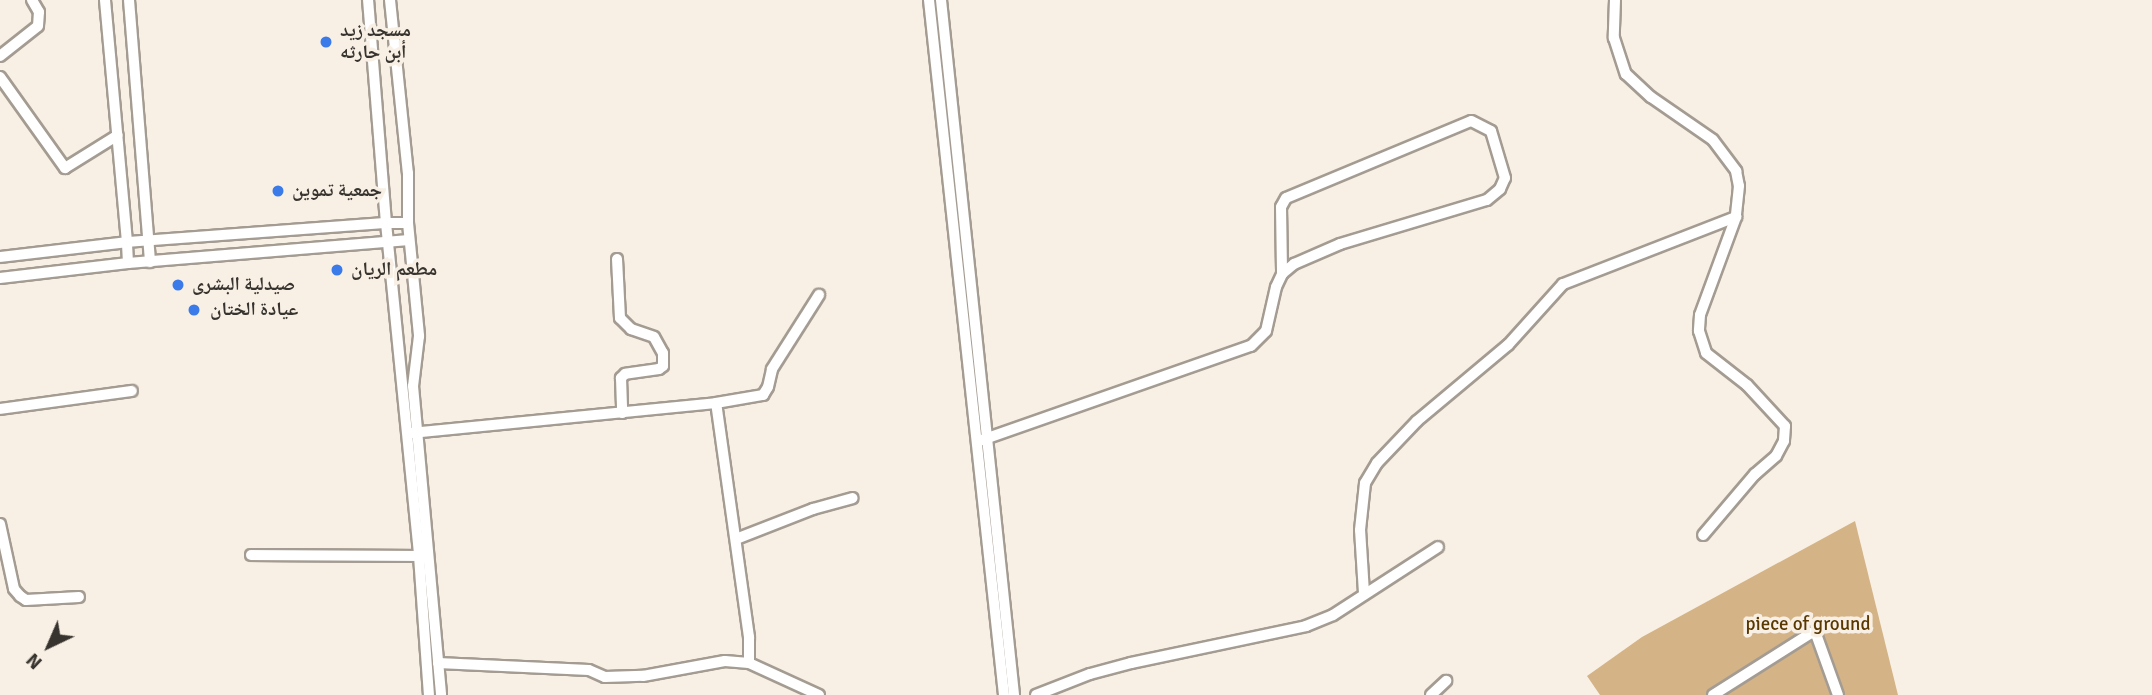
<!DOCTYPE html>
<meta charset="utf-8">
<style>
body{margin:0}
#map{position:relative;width:2152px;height:695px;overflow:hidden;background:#f9f0e5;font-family:Signika,"Noto Naskh Arabic",sans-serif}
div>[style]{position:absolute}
.forest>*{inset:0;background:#d4b387}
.roads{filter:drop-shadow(2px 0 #a49c92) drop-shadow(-2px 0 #a49c92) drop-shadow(0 2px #a49c92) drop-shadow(0 -2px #a49c92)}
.minor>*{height:10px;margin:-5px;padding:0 5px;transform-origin:5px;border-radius:5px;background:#fff}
.dots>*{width:19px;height:19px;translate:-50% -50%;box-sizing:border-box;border:4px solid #f9f0e5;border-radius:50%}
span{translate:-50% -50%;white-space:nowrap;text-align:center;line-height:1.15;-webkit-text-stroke:7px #f9f0e5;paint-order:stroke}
.poi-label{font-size:19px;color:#37342f;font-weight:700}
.left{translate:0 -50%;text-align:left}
.park-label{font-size:19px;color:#583800}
.north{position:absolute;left:14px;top:611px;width:70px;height:70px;-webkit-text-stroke:5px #f9f0e5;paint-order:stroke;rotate:224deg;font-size:19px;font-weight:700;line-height:28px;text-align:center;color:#37342f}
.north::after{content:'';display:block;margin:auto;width:24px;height:32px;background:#37342f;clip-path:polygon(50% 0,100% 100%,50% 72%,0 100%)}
</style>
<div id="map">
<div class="forest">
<i style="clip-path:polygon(1855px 521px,1898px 695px,1600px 695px,1587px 676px,1642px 637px)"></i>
</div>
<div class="roads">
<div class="minor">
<i style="left:129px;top:0;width:263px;rotate:85.4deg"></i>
<i style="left:390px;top:0;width:174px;rotate:84.1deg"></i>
<i style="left:408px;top:173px;width:50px;rotate:90deg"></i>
<i style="left:408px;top:223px;width:114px;rotate:84.4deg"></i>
<i style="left:419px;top:336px;width:50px;rotate:96.8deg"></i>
<i style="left:413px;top:386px;width:310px;rotate:84.8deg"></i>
<i style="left:929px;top:0;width:699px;rotate:83.84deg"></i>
<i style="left:941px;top:0;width:699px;rotate:84deg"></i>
<i style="left:1615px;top:0;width:38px;rotate:92deg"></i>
<i style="left:1614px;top:38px;width:38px;rotate:72deg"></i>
<i style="left:1626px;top:74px;width:34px;rotate:43deg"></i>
<i style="left:1651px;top:97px;width:75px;rotate:34.7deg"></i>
<i style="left:1713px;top:140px;width:39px;rotate:53deg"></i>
<i style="left:1736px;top:171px;width:15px;rotate:79deg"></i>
<i style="left:1739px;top:186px;width:31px;rotate:96deg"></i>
<i style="left:1736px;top:217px;width:104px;rotate:110.2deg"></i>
<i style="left:1700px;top:315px;width:16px;rotate:94deg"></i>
<i style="left:1699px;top:331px;width:23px;rotate:72deg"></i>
<i style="left:1706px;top:353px;width:52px;rotate:38deg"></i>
<i style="left:1747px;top:385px;width:56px;rotate:47.2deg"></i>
<i style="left:1785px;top:426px;width:15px;rotate:94deg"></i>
<i style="left:1784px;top:441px;width:17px;rotate:118deg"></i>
<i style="left:1776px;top:456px;width:28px;rotate:139deg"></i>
<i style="left:1755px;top:474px;width:80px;rotate:130.4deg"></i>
<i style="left:0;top:56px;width:48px;rotate:-38.3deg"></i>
<i style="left:38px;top:26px;width:14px;rotate:-86deg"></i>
<i style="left:39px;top:12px;width:14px;rotate:-120deg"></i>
<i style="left:0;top:77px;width:112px;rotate:54.5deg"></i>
<i style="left:65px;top:168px;width:62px;rotate:-31.9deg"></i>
<i style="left:408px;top:223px;width:22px;rotate:180deg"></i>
<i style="left:386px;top:223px;width:335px;rotate:84.3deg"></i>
<i style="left:419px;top:556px;width:139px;rotate:85.9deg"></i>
<i style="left:0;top:257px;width:128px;rotate:-6.7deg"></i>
<i style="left:127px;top:242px;width:243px;rotate:-95.2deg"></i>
<i style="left:617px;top:259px;width:59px;rotate:87.1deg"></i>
<i style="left:620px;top:318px;width:16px;rotate:45deg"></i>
<i style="left:631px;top:329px;width:24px;rotate:19deg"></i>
<i style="left:654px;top:337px;width:18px;rotate:61deg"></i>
<i style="left:663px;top:353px;width:13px;rotate:90deg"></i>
<i style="left:663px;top:366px;width:5px;rotate:143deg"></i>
<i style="left:659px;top:369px;width:34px;rotate:172deg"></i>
<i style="left:625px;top:374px;width:6px;rotate:135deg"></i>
<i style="left:621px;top:378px;width:35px;rotate:88deg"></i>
<i style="left:128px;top:263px;width:21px;rotate:-93deg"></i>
<i style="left:127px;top:242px;width:260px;rotate:-4.2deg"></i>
<i style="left:386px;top:223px;width:224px;rotate:-94.6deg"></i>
<i style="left:0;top:278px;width:129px;rotate:-6.7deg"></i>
<i style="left:128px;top:263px;width:282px;rotate:-4.7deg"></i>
<i style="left:0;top:409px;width:133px;rotate:-7.8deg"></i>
<i style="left:411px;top:433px;width:306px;rotate:-5.6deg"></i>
<i style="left:716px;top:403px;width:48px;rotate:-9.7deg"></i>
<i style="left:763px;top:395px;width:9px;rotate:-58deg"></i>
<i style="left:768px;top:387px;width:18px;rotate:-77deg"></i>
<i style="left:772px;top:369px;width:88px;rotate:-57.6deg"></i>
<i style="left:979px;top:441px;width:288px;rotate:-19.3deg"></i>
<i style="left:1251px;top:346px;width:21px;rotate:-45deg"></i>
<i style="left:1266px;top:331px;width:45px;rotate:-77.2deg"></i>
<i style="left:1276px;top:287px;width:14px;rotate:-65deg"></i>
<i style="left:1282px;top:274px;width:16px;rotate:-40deg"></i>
<i style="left:1294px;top:264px;width:50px;rotate:-23.5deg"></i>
<i style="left:1340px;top:244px;width:153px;rotate:-16.7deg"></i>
<i style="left:1487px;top:200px;width:17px;rotate:-40deg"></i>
<i style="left:1500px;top:189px;width:12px;rotate:-66deg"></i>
<i style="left:1505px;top:178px;width:49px;rotate:-106.6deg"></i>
<i style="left:1491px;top:131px;width:22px;rotate:-153deg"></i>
<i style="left:1471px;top:121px;width:200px;rotate:157.4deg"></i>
<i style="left:1286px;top:198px;width:10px;rotate:119deg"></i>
<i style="left:1281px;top:207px;width:67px;rotate:89.1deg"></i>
<i style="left:0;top:524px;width:66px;rotate:77.8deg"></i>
<i style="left:14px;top:589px;width:9px;rotate:49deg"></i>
<i style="left:20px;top:596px;width:7px;rotate:34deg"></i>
<i style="left:26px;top:600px;width:53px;rotate:-3.2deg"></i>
<i style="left:736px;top:539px;width:83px;rotate:-21.3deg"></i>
<i style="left:813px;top:509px;width:41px;rotate:-15.4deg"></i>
<i style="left:251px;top:555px;width:168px;rotate:0.3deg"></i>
<i style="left:1364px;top:593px;width:63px;rotate:-93.6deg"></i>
<i style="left:1360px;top:530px;width:47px;rotate:-83.9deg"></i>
<i style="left:1365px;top:483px;width:23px;rotate:-59deg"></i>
<i style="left:1377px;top:463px;width:58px;rotate:-46.4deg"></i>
<i style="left:1417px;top:421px;width:119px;rotate:-39.9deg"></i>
<i style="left:1508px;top:345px;width:82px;rotate:-48deg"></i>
<i style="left:1563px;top:284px;width:186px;rotate:-21.2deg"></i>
<i style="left:438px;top:663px;width:151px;rotate:2.7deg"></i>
<i style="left:589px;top:670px;width:17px;rotate:24deg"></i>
<i style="left:605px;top:677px;width:38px;rotate:-2deg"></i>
<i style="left:643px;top:676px;width:83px;rotate:-10.4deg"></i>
<i style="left:725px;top:661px;width:24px;rotate:5deg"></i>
<i style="left:749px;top:663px;width:26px;rotate:-90deg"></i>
<i style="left:749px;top:637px;width:236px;rotate:-98deg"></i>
<i style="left:749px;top:663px;width:77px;rotate:24.6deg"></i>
<i style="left:1036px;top:695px;width:58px;rotate:-21.3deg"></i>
<i style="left:1090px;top:674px;width:42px;rotate:-15deg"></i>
<i style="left:1131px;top:663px;width:179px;rotate:-11.9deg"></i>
<i style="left:1306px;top:626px;width:29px;rotate:-22deg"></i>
<i style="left:1333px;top:615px;width:125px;rotate:-32.9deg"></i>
<i style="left:1431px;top:695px;width:21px;rotate:-43deg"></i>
<i style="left:1713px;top:695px;width:116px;rotate:-32.3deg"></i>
<i style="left:1811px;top:633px;width:5px;rotate:11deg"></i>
<i style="left:1816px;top:634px;width:65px;rotate:70.2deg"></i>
</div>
</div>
<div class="dots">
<i style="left:326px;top:42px;background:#3a7ae9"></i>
<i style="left:278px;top:191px;background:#3a7ae9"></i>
<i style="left:337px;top:270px;background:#3a7ae9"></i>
<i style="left:178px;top:285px;background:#3a7ae9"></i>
<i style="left:194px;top:310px;background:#3a7ae9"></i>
</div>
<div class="poi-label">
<span class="left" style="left:340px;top:42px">مسجد زيد<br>أبن حارثه</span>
<span class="left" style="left:292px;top:191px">جمعية تموين</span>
<span class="left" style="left:351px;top:270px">مطعم الريان</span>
<span class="left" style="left:192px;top:285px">صيدلية البشرى</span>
<span class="left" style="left:210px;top:310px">عيادة الختان</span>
</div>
<div class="park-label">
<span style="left:1808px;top:625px">piece of ground</span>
</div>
<div class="north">N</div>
</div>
